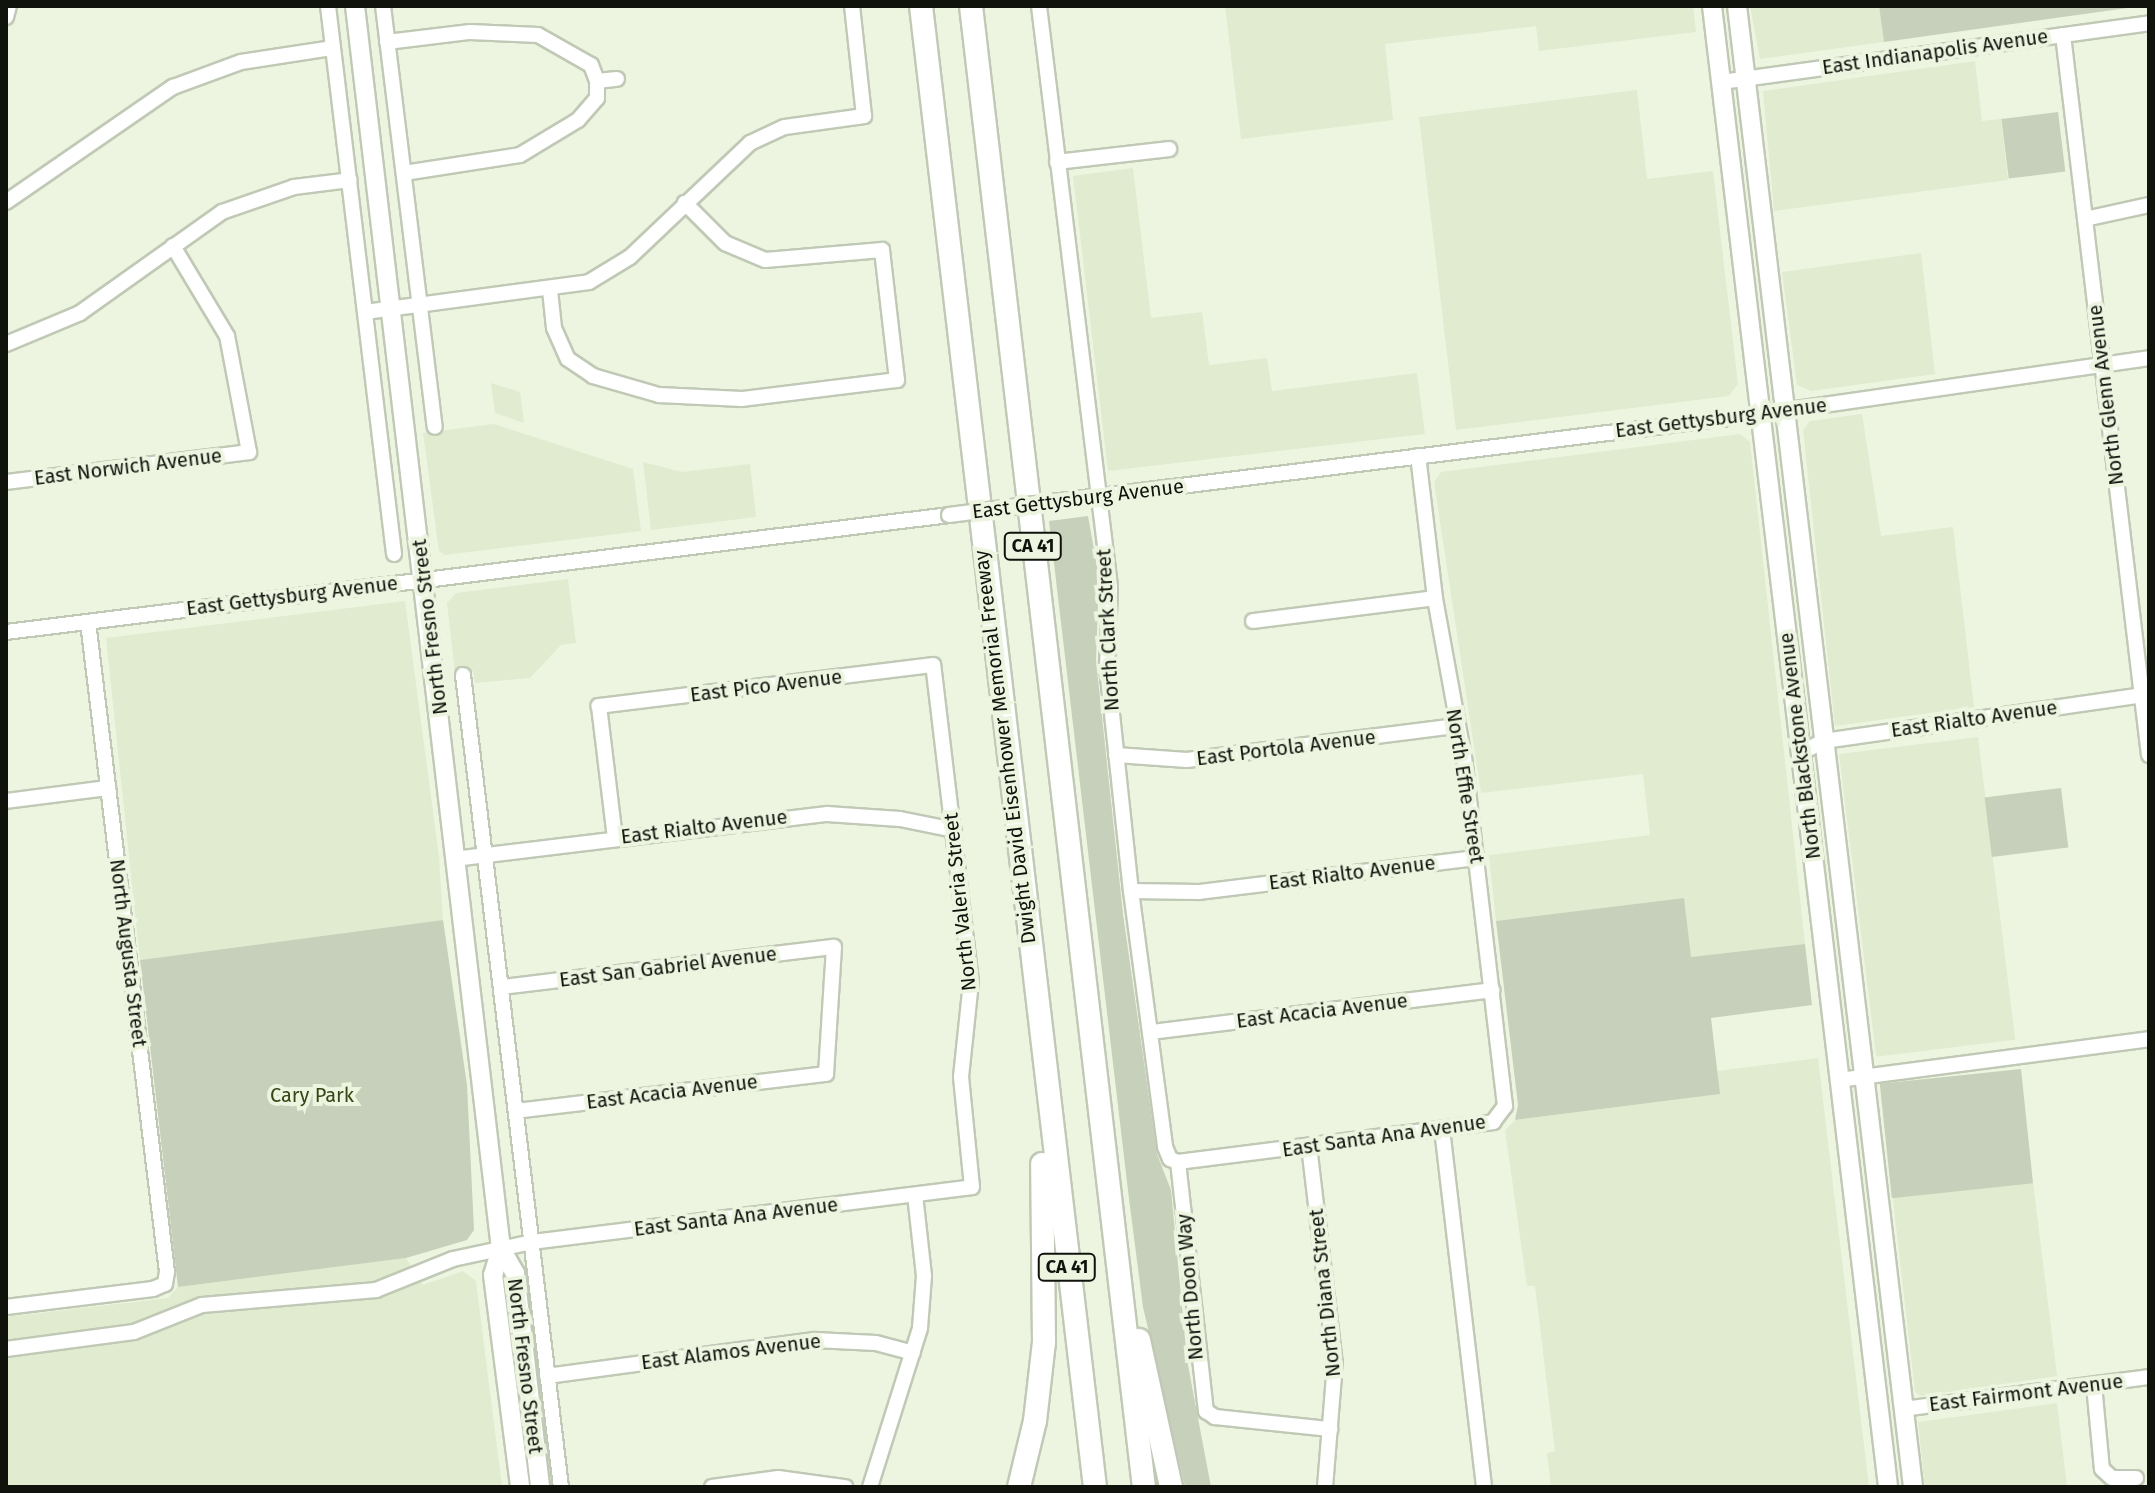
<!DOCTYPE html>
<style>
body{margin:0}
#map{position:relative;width:2155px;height:1493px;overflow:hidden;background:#edf5e1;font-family:"Fira Sans",sans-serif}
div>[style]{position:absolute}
.built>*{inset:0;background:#e0ebcf;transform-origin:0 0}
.green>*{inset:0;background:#c7d0ba;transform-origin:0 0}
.roads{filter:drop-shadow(2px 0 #c0c9b5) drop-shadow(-2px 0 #c0c9b5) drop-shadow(0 2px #c0c9b5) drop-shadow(0 -2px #c0c9b5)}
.minor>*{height:14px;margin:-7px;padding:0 7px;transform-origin:7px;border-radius:7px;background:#fff}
.major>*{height:18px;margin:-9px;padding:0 9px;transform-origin:9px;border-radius:9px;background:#fff}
.highway>*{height:22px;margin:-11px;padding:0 11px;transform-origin:11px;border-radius:11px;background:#fff}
.bridges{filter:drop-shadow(2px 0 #c0c9b5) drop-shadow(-2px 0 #c0c9b5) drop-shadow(0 2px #c0c9b5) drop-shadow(0 -2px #c0c9b5)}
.minor-bridge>*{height:14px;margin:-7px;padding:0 7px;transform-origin:7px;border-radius:7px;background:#fff}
span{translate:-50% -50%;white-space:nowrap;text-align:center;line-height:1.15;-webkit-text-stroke:8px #edf5e1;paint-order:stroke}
.shield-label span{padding:2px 6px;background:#edf5e1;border:2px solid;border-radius:6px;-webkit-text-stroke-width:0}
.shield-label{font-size:18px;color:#10130c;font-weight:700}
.street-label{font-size:20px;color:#10130c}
.park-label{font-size:20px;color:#364616}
.frame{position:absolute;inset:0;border:8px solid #10130c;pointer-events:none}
</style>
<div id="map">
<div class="built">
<i style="clip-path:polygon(1225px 6px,1693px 6px,1696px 32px,1539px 51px,1536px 26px,1385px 44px,1393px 120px,1241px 139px)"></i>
<i style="clip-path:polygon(1750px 6px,1879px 6px,1884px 42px,1760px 59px)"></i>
<i style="clip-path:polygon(1975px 61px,1982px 121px,2001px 119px,2008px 180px,1774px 211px,1763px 91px)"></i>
<i style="clip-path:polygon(1637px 90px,1647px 179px,1713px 171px,1738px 384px,1729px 396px,1456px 430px,1419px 117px)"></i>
<i style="clip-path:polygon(1133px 168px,1151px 318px,1202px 312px,1209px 365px,1267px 358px,1272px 391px,1417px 373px,1425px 434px,1108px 471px,1073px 176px)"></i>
<i style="clip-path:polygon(1921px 253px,1935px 374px,1811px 391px,1797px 385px,1782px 272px)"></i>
<i style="clip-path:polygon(491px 383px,520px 392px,524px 423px,495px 413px)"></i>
<i style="clip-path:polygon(1862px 414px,1881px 536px,1953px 527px,1974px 707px,1835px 726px,1803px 430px,1810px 421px)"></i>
<i style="clip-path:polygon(494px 424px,633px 469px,641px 531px,445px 555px,439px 551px,423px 433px)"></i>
<i style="clip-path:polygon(1740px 434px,1750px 442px,1805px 944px,1691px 957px,1683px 898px,1496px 921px,1489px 855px,1650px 835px,1643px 774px,1481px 793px,1434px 482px,1441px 472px)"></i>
<i style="clip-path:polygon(643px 462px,682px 472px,750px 464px,756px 517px,651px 530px)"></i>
<i style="clip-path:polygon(568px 579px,576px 643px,561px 645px,530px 678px,475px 683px,473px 671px,455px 673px,447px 603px,456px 593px)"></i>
<i style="clip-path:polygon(405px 601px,439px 857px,443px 920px,140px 960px,106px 638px)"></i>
<i style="left:1978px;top:737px;width:305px;height:140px;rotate:83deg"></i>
<i style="clip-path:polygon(1818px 1058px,1869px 1487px,1551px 1487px,1547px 1453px,1555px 1451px,1535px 1286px,1527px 1286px,1505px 1130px,1515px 1120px,1719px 1094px,1717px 1071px)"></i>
<i style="clip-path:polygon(2033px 1183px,2057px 1376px,1921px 1396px,1915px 1392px,1892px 1191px)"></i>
<i style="clip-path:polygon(406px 1258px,423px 1285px,463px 1271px,476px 1281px,502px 1487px,6px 1487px,6px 1317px,168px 1298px,178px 1287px)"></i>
<i style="clip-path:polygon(2057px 1403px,2067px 1487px,1925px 1487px,1918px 1422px)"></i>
</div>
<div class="green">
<i style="clip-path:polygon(1879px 6px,2142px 6px,1884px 42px)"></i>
<i style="left:2058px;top:112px;width:60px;height:57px;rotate:83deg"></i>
<i style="clip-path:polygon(1088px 516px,1099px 578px,1096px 660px,1123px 914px,1157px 1154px,1171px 1190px,1187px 1360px,1211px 1487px,1185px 1487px,1143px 1307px,1129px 1199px,1049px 521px)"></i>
<i style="left:2061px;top:788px;width:60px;height:77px;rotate:83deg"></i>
<i style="clip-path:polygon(1684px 898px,1691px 957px,1805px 944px,1812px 1005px,1711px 1018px,1720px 1094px,1515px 1120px,1518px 1105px,1496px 921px)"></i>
<i style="clip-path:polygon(443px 920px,467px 1085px,474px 1230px,467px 1240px,406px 1258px,178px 1287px,140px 960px)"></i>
<i style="left:2021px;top:1069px;width:115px;height:142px;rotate:84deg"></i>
</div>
<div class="roads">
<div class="minor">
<i style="left:328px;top:6px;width:552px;rotate:83.13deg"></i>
<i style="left:383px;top:6px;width:424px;rotate:83deg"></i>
<i style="left:1039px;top:6px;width:585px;rotate:83.03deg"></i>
<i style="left:1110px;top:587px;width:80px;rotate:92.1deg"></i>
<i style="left:1107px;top:667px;width:225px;rotate:83.9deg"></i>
<i style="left:1131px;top:891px;width:258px;rotate:82.4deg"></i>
<i style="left:1165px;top:1147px;width:13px;rotate:67deg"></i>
<i style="left:1170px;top:1159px;width:9px;rotate:21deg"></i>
<i style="left:1178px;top:1162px;width:318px;rotate:-7.2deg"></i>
<i style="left:1493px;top:1122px;width:20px;rotate:-53deg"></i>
<i style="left:1505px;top:1106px;width:350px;rotate:-96.7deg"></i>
<i style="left:1464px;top:758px;width:163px;rotate:-100.3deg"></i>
<i style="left:1435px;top:598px;width:143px;rotate:-96.8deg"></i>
<i style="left:6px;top:17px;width:11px;rotate:-75deg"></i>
<i style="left:2063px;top:35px;width:725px;rotate:83.19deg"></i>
<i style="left:387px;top:42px;width:84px;rotate:-6.9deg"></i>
<i style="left:470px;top:32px;width:68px;rotate:2.5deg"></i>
<i style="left:538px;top:35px;width:61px;rotate:29.5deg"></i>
<i style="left:591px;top:65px;width:17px;rotate:69deg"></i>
<i style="left:1721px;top:82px;width:432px;rotate:-7.8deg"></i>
<i style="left:1057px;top:162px;width:113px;rotate:-6.6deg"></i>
<i style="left:404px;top:173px;width:117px;rotate:-8.8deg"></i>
<i style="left:520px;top:155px;width:68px;rotate:-31.1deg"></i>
<i style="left:578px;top:120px;width:29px;rotate:-49deg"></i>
<i style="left:597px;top:98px;width:17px;rotate:-90deg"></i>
<i style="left:597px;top:81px;width:20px;rotate:-6deg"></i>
<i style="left:6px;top:202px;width:203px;rotate:-34.6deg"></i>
<i style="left:173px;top:87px;width:72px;rotate:-20.2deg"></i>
<i style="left:241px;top:62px;width:93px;rotate:-8.7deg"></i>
<i style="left:2085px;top:219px;width:66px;rotate:-12.3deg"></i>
<i style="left:550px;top:290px;width:38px;rotate:84deg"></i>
<i style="left:554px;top:328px;width:34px;rotate:66deg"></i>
<i style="left:568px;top:359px;width:30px;rotate:34deg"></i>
<i style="left:593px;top:376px;width:69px;rotate:16.1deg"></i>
<i style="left:659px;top:395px;width:83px;rotate:2.8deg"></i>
<i style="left:742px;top:399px;width:156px;rotate:-7deg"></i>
<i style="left:897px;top:380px;width:131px;rotate:-96.6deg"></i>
<i style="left:882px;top:250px;width:117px;rotate:175.1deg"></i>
<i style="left:765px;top:260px;width:43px;rotate:-157deg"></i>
<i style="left:725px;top:243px;width:57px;rotate:-135deg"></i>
<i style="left:365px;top:312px;width:226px;rotate:-7.6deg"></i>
<i style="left:589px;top:282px;width:48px;rotate:-31.4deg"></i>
<i style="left:630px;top:257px;width:166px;rotate:-43.5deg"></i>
<i style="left:750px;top:143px;width:38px;rotate:-25deg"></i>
<i style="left:785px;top:127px;width:80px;rotate:-7.9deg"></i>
<i style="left:864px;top:116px;width:111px;rotate:-96.2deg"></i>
<i style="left:6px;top:344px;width:80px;rotate:-22.7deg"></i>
<i style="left:80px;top:313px;width:174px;rotate:-35.4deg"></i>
<i style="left:222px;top:212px;width:76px;rotate:-19.1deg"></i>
<i style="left:294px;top:187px;width:56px;rotate:-7.1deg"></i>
<i style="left:6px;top:482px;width:245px;rotate:-7deg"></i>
<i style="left:249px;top:452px;width:118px;rotate:-100.7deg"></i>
<i style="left:227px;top:336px;width:105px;rotate:-121deg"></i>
<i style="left:1059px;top:501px;width:707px;rotate:-7.06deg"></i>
<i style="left:1761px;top:414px;width:392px;rotate:-8.2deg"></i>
<i style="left:1253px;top:621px;width:183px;rotate:-7.2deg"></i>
<i style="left:6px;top:632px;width:950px;rotate:-7.07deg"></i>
<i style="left:463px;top:675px;width:818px;rotate:83.12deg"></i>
<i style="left:1801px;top:753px;width:26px;rotate:-28deg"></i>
<i style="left:1824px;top:741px;width:328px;rotate:-8.2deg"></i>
<i style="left:1116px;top:755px;width:71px;rotate:4deg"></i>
<i style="left:1187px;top:760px;width:272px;rotate:-7.2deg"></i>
<i style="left:6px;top:801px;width:103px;rotate:-7.3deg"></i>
<i style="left:454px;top:859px;width:376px;rotate:-6.9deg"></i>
<i style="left:827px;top:814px;width:73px;rotate:3.9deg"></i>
<i style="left:900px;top:819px;width:55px;rotate:11.5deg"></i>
<i style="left:1131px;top:891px;width:68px;rotate:0.8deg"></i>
<i style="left:1199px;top:892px;width:280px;rotate:-7deg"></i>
<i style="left:502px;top:987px;width:334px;rotate:-6.9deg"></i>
<i style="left:834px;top:947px;width:127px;rotate:93.6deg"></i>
<i style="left:826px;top:1074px;width:311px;rotate:173.2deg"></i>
<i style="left:1151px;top:1032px;width:344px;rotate:-7deg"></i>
<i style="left:1839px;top:1080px;width:313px;rotate:-7.5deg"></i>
<i style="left:1442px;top:1129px;width:360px;rotate:83.3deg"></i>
<i style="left:1309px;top:1146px;width:219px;rotate:83.2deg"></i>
<i style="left:1335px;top:1363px;width:124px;rotate:94.6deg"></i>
<i style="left:1178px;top:1162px;width:251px;rotate:83.6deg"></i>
<i style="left:1206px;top:1411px;width:11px;rotate:34deg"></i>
<i style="left:1215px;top:1417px;width:116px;rotate:6deg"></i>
<i style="left:6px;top:1307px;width:148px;rotate:-7deg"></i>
<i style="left:153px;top:1289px;width:13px;rotate:-23deg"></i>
<i style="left:165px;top:1284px;width:12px;rotate:-81deg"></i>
<i style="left:167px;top:1272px;width:655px;rotate:-96.93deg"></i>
<i style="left:6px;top:1349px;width:129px;rotate:-7.6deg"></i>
<i style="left:134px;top:1332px;width:73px;rotate:-21.7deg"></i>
<i style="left:202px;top:1305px;width:175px;rotate:-4.9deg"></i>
<i style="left:376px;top:1290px;width:83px;rotate:-21.9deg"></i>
<i style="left:453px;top:1259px;width:81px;rotate:-12.1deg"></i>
<i style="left:532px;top:1242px;width:443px;rotate:-7.1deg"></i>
<i style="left:972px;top:1187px;width:111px;rotate:-95.7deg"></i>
<i style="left:961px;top:1077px;width:96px;rotate:-84deg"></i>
<i style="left:971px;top:982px;width:319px;rotate:-96.8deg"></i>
<i style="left:933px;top:665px;width:337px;rotate:173deg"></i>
<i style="left:599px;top:706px;width:133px;rotate:83.1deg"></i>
<i style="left:547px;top:1376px;width:270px;rotate:-7.7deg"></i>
<i style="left:815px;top:1340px;width:61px;rotate:2.8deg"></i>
<i style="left:876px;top:1343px;width:38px;rotate:15deg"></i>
<i style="left:2094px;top:1385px;width:84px;rotate:84.6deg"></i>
<i style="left:2102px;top:1469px;width:13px;rotate:42deg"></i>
<i style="left:2112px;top:1478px;width:24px"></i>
<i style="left:1903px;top:1409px;width:248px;rotate:-7.4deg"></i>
<i style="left:712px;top:1487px;width:67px;rotate:-7.8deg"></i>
<i style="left:778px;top:1478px;width:68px;rotate:7.7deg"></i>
<i style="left:870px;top:1487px;width:167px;rotate:-72.5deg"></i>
<i style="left:920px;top:1328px;width:52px;rotate:-85.6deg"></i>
<i style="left:924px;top:1276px;width:81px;rotate:-96.3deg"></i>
</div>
<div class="major">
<i style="left:355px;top:6px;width:1252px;rotate:83.3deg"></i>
<i style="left:501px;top:1249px;width:27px;rotate:107deg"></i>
<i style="left:493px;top:1275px;width:214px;rotate:82.7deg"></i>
<i style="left:1712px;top:6px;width:1491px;rotate:83.22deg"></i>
<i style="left:1737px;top:6px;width:1491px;rotate:83.22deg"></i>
<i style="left:501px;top:1249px;width:28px;rotate:60deg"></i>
<i style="left:515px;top:1273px;width:215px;rotate:83.3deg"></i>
</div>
<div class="highway">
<i style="left:921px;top:6px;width:1491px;rotate:83.3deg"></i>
<i style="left:971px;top:6px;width:1491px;rotate:83.34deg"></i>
<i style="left:1139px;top:1340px;width:150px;rotate:77.7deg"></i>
<i style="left:1019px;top:1487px;width:68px;rotate:-76.4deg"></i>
<i style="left:1035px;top:1421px;width:80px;rotate:-83.5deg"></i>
<i style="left:1044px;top:1342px;width:178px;rotate:-90.6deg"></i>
</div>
</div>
<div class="bridges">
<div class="minor-bridge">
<i style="left:949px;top:515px;width:111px;rotate:-7.3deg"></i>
</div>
</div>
<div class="shield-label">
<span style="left:1033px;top:546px">CA 41</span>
<span style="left:1067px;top:1267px">CA 41</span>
</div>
<div class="street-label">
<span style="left:1935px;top:52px;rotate:-8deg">East Indianapolis Avenue</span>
<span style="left:2106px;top:395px;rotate:-97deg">North Glenn Avenue</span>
<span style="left:1721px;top:418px;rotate:-7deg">East Gettysburg Avenue</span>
<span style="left:128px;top:467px;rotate:-7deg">East Norwich Avenue</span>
<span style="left:1078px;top:499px;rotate:-7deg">East Gettysburg Avenue</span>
<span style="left:292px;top:596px;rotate:-7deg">East Gettysburg Avenue</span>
<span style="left:430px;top:627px;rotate:-97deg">North Fresno Street</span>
<span style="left:1108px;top:630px;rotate:-93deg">North Clark Street</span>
<span style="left:766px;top:686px;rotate:-7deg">East Pico Avenue</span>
<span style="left:1974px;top:719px;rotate:-8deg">East Rialto Avenue</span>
<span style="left:1800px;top:746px;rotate:-97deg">North Blackstone Avenue</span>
<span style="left:1005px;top:747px;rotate:-97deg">Dwight David Eisenhower Memorial Freeway</span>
<span style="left:1286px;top:748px;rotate:-7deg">East Portola Avenue</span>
<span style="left:1465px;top:786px;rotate:81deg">North Effie Street</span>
<span style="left:704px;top:827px;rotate:-7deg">East Rialto Avenue</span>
<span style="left:1352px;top:873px;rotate:-7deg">East Rialto Avenue</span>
<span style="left:960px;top:902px;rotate:-96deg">North Valeria Street</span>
<span style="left:128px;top:953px;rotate:83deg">North Augusta Street</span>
<span style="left:668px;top:967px;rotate:-7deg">East San Gabriel Avenue</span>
<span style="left:1322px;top:1011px;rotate:-7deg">East Acacia Avenue</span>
<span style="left:672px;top:1092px;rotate:-7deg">East Acacia Avenue</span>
<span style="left:1384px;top:1136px;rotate:-8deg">East Santa Ana Avenue</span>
<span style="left:736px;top:1217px;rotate:-7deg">East Santa Ana Avenue</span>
<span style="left:1190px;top:1287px;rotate:-95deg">North Doon Way</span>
<span style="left:1325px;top:1293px;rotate:-96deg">North Diana Street</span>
<span style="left:731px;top:1352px;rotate:-7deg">East Alamos Avenue</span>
<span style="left:525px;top:1366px;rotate:83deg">North Fresno Street</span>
<span style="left:2026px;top:1393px;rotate:-7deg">East Fairmont Avenue</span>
</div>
<div class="park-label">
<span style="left:312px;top:1095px">Cary Park</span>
</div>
<div class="frame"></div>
</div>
